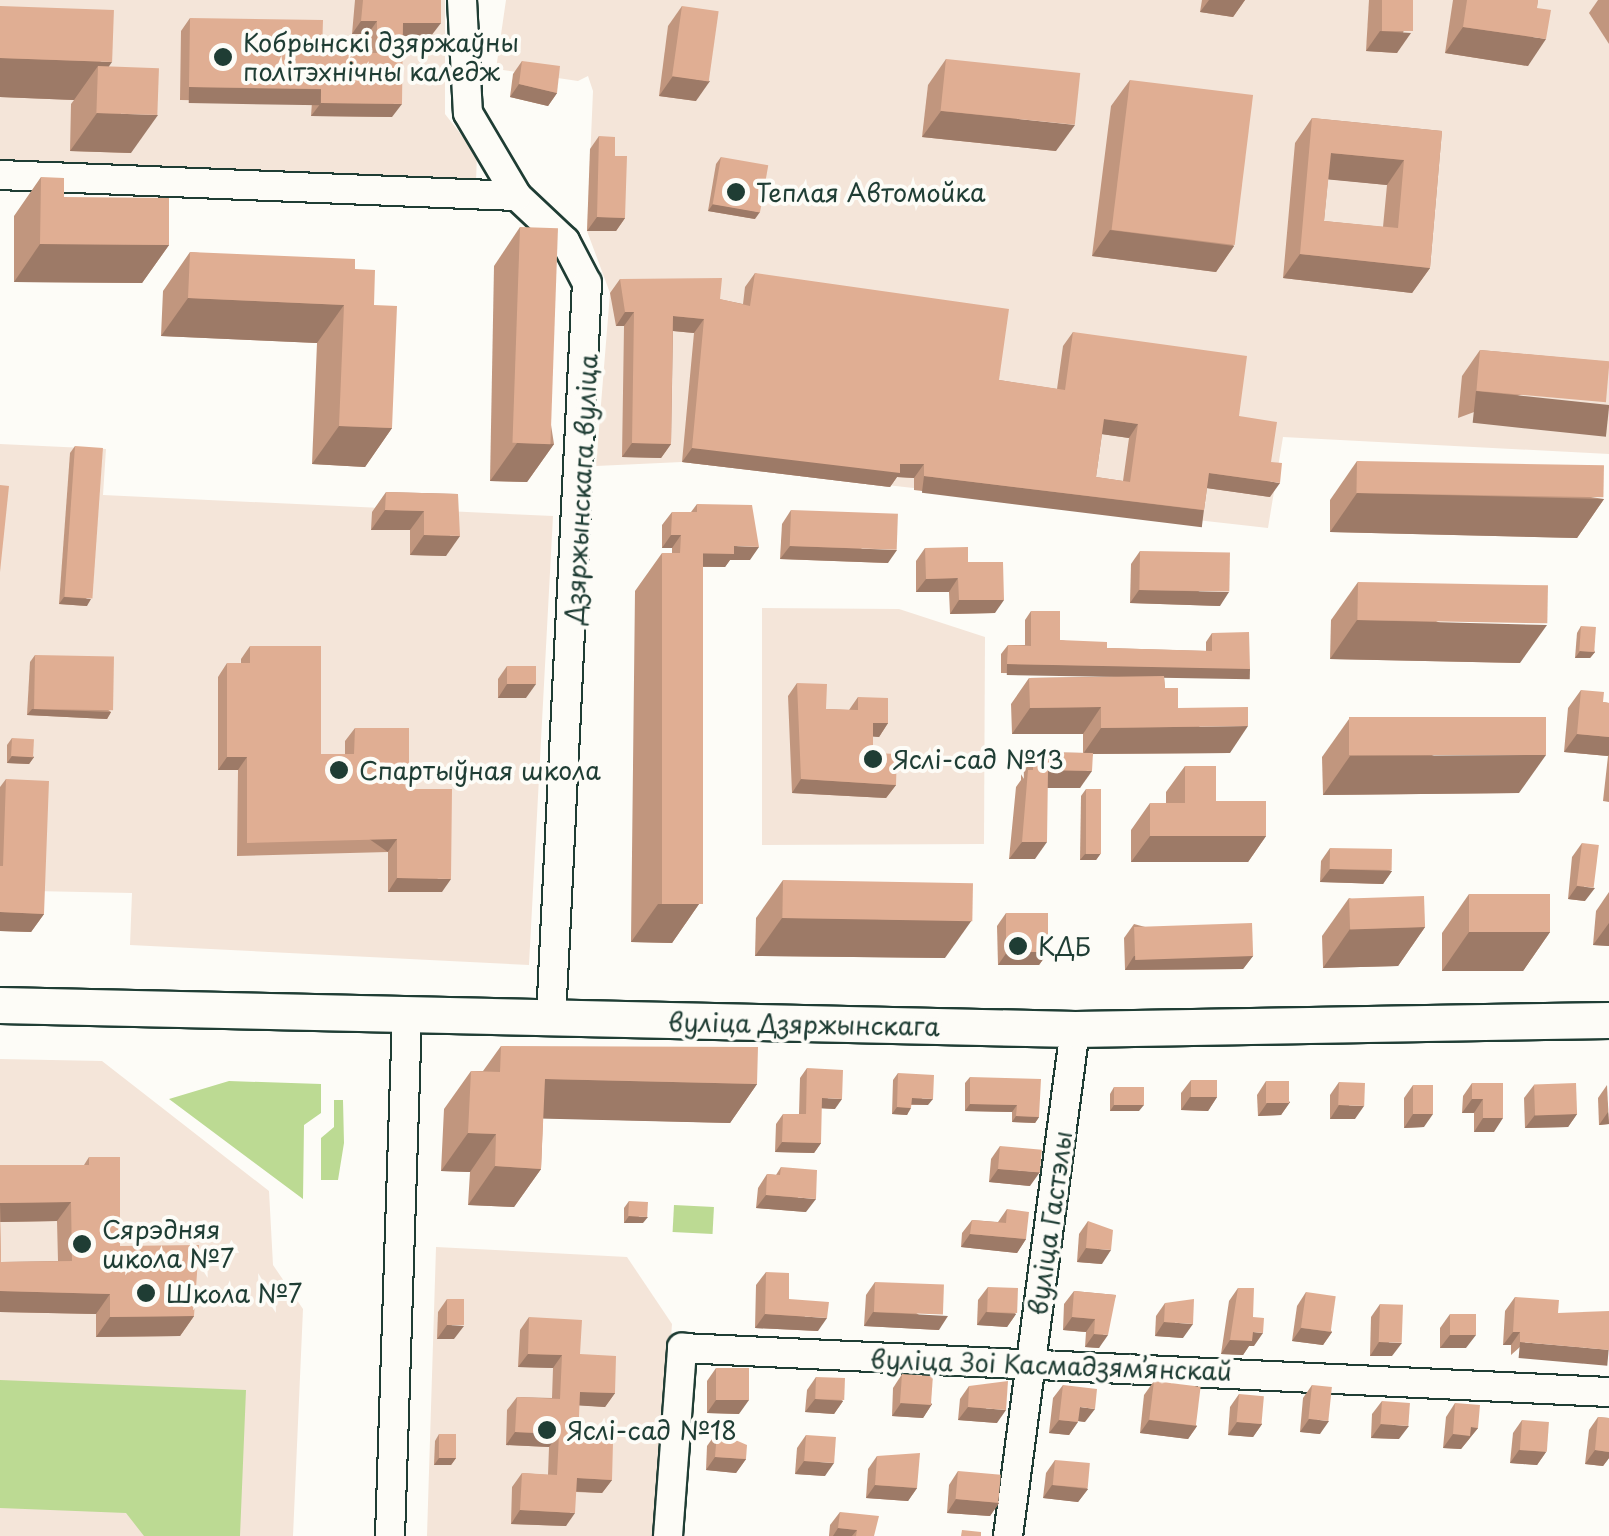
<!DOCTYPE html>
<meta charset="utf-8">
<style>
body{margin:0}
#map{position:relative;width:1609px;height:1536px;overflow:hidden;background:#fdfcf7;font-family:"Playpen Sans",sans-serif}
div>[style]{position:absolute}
.built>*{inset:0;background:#f4e5d9}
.green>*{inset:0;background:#bcda93;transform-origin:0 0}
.roads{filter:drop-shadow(2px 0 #1f3d34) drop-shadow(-2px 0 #1f3d34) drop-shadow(0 2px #1f3d34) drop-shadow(0 -2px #1f3d34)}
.minor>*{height:28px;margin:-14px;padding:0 14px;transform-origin:14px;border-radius:14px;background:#fdfcf7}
.major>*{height:35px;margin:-17.5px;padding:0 17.5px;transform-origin:17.5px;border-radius:17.5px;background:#fdfcf7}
.wall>*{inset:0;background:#c1967e}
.shaded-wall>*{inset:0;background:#9d7a67;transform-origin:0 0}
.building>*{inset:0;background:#e0ae93;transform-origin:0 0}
.dots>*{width:28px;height:28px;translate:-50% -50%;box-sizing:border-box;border:5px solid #fdfcf7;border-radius:50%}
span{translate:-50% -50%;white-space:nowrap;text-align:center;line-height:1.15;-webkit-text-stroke:8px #fdfcf7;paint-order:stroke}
.poi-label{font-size:25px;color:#1f3d34}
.left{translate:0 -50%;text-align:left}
.street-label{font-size:25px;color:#1f3d34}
</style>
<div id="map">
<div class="built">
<i style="clip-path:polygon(0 0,445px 0,445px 114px,477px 155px,476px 181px,0 165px)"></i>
<i style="clip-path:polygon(506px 0,1609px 0,1609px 454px,1283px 437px,1268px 528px,682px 462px,596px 466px,610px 293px,587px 231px,593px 91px,588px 76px,578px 81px,496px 69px)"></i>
<i style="clip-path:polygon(0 444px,106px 449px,103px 495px,553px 516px,529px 965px,130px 945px,132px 893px,33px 891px,0 931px)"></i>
<i style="clip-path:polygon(762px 608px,899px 609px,985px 637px,984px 844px,762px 845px)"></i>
<i style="clip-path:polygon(0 1059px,102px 1061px,269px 1191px,273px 1265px,303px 1309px,293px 1536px,0 1536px)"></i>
<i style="clip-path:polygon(436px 1247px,627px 1257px,672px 1324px,656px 1536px,427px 1536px)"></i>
</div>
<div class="green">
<i style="clip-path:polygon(229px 1081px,321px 1084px,321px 1113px,304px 1125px,303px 1199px,169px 1099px)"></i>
<i style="clip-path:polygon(334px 1100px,343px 1100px,344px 1143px,338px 1180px,321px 1180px,321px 1138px,334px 1127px)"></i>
<i style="left:674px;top:1205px;width:40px;height:27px;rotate:3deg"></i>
<i style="clip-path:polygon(0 1380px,246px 1390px,240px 1536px,144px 1536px,126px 1513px,0 1508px)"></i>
</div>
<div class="roads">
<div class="minor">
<i style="left:462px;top:0;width:113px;rotate:87deg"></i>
<i style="left:468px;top:113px;width:96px;rotate:59.4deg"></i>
<i style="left:517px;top:196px;width:66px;rotate:43.2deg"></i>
<i style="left:565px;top:241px;width:47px;rotate:62.4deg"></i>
<i style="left:587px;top:283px;width:736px;rotate:92.8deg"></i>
<i style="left:0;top:175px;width:517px;rotate:2.33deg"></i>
<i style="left:390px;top:1536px;width:521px;rotate:-88.13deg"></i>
<i style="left:668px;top:1536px;width:189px;rotate:-85.7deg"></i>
<i style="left:682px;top:1348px;width:928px;rotate:2.72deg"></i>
<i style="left:1008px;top:1536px;width:511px;rotate:-82.47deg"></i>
</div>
<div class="major">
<i style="left:0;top:1005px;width:1075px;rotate:1.28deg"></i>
<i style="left:1075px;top:1029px;width:534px;rotate:-0.97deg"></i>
</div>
</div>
<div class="wall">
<i style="clip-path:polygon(355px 0,441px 0,431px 36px,402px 36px,392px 117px,311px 116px,312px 102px,180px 100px,181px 31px,190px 18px,322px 52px,367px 53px,368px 34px,352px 34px)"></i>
<i style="clip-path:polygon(1202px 0,1245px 0,1233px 17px,1200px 12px)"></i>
<i style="clip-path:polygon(1369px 0,1413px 0,1397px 53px,1366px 51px)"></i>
<i style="clip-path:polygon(1453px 0,1538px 0,1528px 66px,1445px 53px)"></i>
<i style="clip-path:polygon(1598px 0,1609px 0,1609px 44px,1589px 13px)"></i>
<i style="clip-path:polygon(0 6px,109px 66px,131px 153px,70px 151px,71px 104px,74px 100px,0 97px)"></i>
<i style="clip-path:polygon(682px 6px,696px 101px,659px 96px,668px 26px)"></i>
<i style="clip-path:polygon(946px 59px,1056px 151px,922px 137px,928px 85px)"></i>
<i style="clip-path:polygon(522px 61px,557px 93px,548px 106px,510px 97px,513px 74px)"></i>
<i style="clip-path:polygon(1130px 80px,1234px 246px,1216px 272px,1092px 256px,1111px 106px)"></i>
<i style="clip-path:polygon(evenodd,1312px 118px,1442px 131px,1430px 268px,1412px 293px,1283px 278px,1295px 143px,1312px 118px,1328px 179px,1387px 185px,1383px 227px,1324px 221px,1328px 179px)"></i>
<i style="clip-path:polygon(599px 136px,625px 218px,616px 231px,587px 231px,590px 149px)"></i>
<i style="clip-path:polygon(721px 157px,755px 219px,708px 211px,716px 164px)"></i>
<i style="clip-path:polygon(41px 177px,64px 197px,169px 245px,142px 283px,14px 282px,14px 216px)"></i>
<i style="clip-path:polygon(520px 227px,554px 444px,527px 482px,490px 481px,494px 266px)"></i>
<i style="clip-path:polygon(190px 252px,355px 269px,374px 305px,392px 428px,365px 467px,312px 464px,317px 343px,161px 336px,163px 291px)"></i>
<i style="clip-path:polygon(evenodd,755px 273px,999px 380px,1057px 389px,1063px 346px,1073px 332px,1239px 416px,1271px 462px,1270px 497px,1207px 488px,1204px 510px,1194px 524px,914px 490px,914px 478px,897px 477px,890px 487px,682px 462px,694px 333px,673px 331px,671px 444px,661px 458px,622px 457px,624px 326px,616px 326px,610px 293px,620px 279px,743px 304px,745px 287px,755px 273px,1102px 434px,1129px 438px,1123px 481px,1096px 477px,1102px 434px)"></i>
<i style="clip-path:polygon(1480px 350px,1609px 362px,1458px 418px,1462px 376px)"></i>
<i style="clip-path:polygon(75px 446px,87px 606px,59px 604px,70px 453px)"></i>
<i style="clip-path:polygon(1357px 461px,1604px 499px,1577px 538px,1330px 532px,1330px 500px)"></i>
<i style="clip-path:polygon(386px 492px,458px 494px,446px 556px,410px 555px,410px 530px,371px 530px,372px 512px)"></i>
<i style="clip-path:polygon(697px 504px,750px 560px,730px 560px,725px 567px,703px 567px,699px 904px,672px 943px,631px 942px,635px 591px,662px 553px,672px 553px,672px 548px,662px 548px,662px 525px,672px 512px,691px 512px)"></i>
<i style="clip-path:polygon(791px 510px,888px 563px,780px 559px,782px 524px)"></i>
<i style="clip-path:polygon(925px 548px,995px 613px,950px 614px,949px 592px,916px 592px,916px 561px)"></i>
<i style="clip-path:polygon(1140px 551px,1220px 606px,1130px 603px,1131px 564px)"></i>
<i style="clip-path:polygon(1358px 582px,1520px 663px,1330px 659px,1331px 620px)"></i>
<i style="clip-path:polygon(1031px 611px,1060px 640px,1107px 648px,1206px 651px,1206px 642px,1212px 633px,1250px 669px,1243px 678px,1164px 677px,1165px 688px,1178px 708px,1230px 753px,1093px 754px,1080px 788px,1047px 788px,1035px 859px,1009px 859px,1016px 787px,1021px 780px,1021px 770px,1033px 752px,1083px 753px,1083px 734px,1012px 734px,1011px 704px,1029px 678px,1156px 676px,1001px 673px,1001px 654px,1008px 645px,1025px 645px,1025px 620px)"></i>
<i style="clip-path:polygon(1581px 626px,1595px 652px,1590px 658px,1575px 658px,1577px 633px)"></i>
<i style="clip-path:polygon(250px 646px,321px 754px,345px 754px,345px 741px,355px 728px,409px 789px,442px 892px,388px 892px,388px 852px,237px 856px,238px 770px,218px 770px,218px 677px,227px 663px,241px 663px,241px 659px)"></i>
<i style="clip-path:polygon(35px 655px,111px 712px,107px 719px,27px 715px,30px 662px)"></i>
<i style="clip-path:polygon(507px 666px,526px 698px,498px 698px,498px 679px)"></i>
<i style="clip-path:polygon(797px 683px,826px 709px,849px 710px,858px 697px,888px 723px,879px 737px,873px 736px,873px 753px,896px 785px,886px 798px,792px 793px,788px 696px)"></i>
<i style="clip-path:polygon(1581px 690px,1603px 702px,1609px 703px,1609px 802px,1603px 801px,1608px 756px,1564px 752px,1568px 708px)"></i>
<i style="clip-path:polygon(1349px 719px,1519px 793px,1323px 795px,1322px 757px)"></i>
<i style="clip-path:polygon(12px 738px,34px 757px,29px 764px,7px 763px,7px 745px)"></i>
<i style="clip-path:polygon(1185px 766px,1216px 801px,1266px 836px,1248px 862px,1131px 862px,1131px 830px,1150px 803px,1166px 803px,1166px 792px)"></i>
<i style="clip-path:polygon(6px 779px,44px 914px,31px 932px,0 931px,0 787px)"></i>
<i style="clip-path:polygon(1086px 789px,1101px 853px,1096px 860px,1080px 860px,1081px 796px)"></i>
<i style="clip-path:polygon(1582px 843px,1585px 901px,1568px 899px,1572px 857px)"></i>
<i style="clip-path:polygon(1330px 848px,1392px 871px,1383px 884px,1320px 882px,1321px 861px)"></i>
<i style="clip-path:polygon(783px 880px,945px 958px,755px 956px,756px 918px)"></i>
<i style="clip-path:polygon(1609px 892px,1609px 946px,1593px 945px,1596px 911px)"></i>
<i style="clip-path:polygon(1469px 894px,1550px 932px,1523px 971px,1442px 971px,1442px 933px)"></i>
<i style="clip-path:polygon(1349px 898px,1425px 927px,1398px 966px,1323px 968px,1322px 936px)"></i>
<i style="clip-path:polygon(1006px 913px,1049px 951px,1039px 965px,998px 965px,997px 926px)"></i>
<i style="clip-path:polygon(1134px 924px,1253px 956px,1243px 969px,1125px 970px,1124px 938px)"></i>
<i style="clip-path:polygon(501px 1046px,757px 1084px,730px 1123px,543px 1118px,541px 1169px,514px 1207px,468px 1205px,470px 1172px,441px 1171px,444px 1109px,471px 1071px,483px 1071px)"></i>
<i style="clip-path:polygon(807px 1068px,835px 1109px,821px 1108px,821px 1143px,814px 1153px,775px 1152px,776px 1124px,783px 1114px,799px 1114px,800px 1078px)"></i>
<i style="clip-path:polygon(898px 1073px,928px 1105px,911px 1105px,907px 1115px,892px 1114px,893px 1080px)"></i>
<i style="clip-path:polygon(970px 1077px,1039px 1117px,1035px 1123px,1012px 1122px,1012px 1112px,965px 1111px,965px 1083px)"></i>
<i style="clip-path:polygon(1191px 1080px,1217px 1097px,1208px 1111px,1181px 1110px,1181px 1093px)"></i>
<i style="clip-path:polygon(1266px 1081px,1290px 1102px,1281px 1115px,1258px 1116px,1257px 1095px)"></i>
<i style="clip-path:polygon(1339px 1082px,1355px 1119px,1330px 1119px,1330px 1095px)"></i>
<i style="clip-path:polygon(1472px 1083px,1503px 1083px,1494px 1132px,1474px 1132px,1474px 1113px,1462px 1113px,1463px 1096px)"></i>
<i style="clip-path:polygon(1413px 1085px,1424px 1127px,1404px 1128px,1404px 1098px)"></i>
<i style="clip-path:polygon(1534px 1085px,1577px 1114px,1568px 1127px,1525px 1128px,1524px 1098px)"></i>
<i style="clip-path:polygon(1607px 1085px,1609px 1124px,1599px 1125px,1598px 1098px)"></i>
<i style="clip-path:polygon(1114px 1087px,1139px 1111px,1110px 1111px,1110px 1094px)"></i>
<i style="clip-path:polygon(1000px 1146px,1030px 1186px,989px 1182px,991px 1159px)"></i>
<i style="clip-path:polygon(evenodd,89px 1157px,120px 1246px,194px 1316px,180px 1336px,96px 1337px,96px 1314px,0 1312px,0 1165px,84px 1165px,89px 1157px,57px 1221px,58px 1261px,1px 1262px,0 1222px,57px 1221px)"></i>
<i style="clip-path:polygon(781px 1167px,806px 1212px,756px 1208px,758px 1188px,767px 1174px,776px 1175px)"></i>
<i style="clip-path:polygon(629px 1201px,643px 1223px,624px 1223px,624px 1208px)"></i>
<i style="clip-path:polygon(1007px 1209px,1026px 1239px,1017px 1253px,961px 1247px,962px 1233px,972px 1220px,998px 1222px)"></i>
<i style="clip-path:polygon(1088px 1221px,1102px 1264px,1077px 1262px,1079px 1234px)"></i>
<i style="clip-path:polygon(766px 1272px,789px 1299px,818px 1331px,755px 1328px,756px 1285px)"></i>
<i style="clip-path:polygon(875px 1282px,939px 1330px,864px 1326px,866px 1295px)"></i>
<i style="clip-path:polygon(988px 1287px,1016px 1314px,1007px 1327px,977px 1325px,978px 1300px)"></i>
<i style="clip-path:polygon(1238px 1288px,1253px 1317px,1254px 1346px,1249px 1346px,1243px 1355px,1221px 1354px,1229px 1301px)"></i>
<i style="clip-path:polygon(1074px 1291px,1116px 1295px,1099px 1348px,1085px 1347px,1086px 1332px,1063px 1330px,1064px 1304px)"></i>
<i style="clip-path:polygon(1306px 1292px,1332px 1332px,1323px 1345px,1292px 1341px,1297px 1306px)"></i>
<i style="clip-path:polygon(1515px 1297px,1558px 1313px,1511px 1355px,1511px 1345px,1503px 1345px,1505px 1311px)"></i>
<i style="clip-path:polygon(447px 1299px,454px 1339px,437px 1339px,438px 1312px)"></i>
<i style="clip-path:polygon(1165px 1303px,1183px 1338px,1155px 1336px,1156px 1316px)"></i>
<i style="clip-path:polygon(1380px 1304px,1392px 1356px,1370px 1356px,1371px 1317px)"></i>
<i style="clip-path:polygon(1450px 1314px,1466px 1348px,1440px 1348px,1440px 1328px)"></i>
<i style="clip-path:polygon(529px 1317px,580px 1354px,615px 1393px,605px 1407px,579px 1405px,578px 1440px,612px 1480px,602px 1493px,576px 1492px,566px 1526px,511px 1524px,512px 1487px,522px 1473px,548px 1475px,549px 1447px,506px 1445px,507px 1410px,517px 1397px,552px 1398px,553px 1368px,518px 1367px,520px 1330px)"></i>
<i style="clip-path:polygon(716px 1368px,739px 1414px,707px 1413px,707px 1381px)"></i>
<i style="clip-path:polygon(902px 1374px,932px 1404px,923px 1418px,892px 1416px,893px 1388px)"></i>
<i style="clip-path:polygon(816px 1377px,843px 1401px,834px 1414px,805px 1412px,807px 1390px)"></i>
<i style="clip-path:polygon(1154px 1381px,1197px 1426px,1188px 1439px,1140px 1433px,1144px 1395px)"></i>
<i style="clip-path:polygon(1063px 1385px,1085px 1422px,1078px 1421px,1069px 1435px,1049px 1433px,1053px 1398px)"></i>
<i style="clip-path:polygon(1312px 1385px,1320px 1434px,1300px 1432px,1303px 1398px)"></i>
<i style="clip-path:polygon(969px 1386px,997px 1423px,958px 1420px,960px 1399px)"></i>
<i style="clip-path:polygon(1239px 1394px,1262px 1424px,1253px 1437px,1228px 1435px,1230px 1407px)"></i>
<i style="clip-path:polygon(1382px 1401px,1399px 1439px,1371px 1438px,1372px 1414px)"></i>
<i style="clip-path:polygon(1455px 1403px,1478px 1428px,1461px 1449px,1443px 1448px,1446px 1417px)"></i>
<i style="clip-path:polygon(1598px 1417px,1609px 1418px,1609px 1458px,1603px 1466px,1585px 1464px,1589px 1430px)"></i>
<i style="clip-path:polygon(1522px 1420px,1546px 1452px,1537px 1465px,1510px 1463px,1513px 1433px)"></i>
<i style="clip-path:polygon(717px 1432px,746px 1459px,736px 1473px,706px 1470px,707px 1446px)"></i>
<i style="clip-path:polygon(439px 1434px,456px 1458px,451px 1465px,434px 1465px,435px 1441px)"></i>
<i style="clip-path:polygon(806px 1435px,825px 1476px,795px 1474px,797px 1448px)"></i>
<i style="clip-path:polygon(877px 1456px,917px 1488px,908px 1501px,866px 1498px,868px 1469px)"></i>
<i style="clip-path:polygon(1055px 1460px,1088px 1489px,1078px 1502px,1043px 1498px,1046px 1473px)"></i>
<i style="clip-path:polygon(958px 1471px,999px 1503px,990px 1516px,947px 1513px,949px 1485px)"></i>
<i style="clip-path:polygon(840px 1512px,874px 1536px,829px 1536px,830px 1525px)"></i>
</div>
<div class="shaded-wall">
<i style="clip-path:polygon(1209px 0,1245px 0,1233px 17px,1200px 12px)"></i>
<i style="clip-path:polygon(361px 21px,377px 21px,368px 34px,352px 34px)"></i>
<i style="clip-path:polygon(403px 23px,441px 23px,431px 36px,393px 36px)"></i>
<i style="clip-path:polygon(1463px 27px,1546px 39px,1528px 66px,1445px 53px)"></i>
<i style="clip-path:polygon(1380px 31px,1411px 33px,1397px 53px,1366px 51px)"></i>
<i style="clip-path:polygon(0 58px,112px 62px,98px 82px,98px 66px,74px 100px,0 97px)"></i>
<i style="clip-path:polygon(673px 76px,710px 81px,696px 101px,659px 96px)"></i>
<i style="clip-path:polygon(519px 84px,557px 93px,548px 106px,510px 97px)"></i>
<i style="left:189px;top:87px;width:132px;height:16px;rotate:1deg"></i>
<i style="clip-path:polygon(321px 103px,402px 104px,392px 117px,311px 116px)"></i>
<i style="clip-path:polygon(941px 111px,1075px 125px,1056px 151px,922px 137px)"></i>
<i style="clip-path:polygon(97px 113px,158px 115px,131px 153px,70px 151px)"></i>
<i style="clip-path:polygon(1331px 153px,1404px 160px,1387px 185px,1313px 178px)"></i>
<i style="clip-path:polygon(713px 204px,760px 212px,755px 219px,708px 211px)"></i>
<i style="clip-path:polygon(597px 217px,625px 218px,616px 231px,587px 231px)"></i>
<i style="clip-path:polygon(1110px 230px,1234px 246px,1216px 272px,1092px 256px)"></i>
<i style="clip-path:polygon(40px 244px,169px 245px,142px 283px,14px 282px)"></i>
<i style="clip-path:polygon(1300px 254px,1430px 268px,1412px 293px,1283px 278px)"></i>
<i style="clip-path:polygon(188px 298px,344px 305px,317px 343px,161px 336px)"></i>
<i style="clip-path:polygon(625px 312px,634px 312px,624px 326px,616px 326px)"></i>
<i style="clip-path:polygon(673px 316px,704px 319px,694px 333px,663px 330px)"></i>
<i style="left:1476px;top:391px;width:134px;height:32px;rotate:6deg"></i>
<i style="clip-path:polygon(1104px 419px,1138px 424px,1129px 438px,1094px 433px)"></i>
<i style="clip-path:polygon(339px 426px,392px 428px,365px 467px,312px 464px)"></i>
<i style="clip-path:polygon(517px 443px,554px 444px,527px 482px,490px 481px)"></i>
<i style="clip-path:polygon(632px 443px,671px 444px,661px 458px,622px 457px)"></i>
<i style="clip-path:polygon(692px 448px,900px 464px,924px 464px,914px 478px,897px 477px,890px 487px,682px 462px)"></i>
<i style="clip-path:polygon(1209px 473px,1280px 483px,1270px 497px,1199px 487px)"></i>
<i style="left:924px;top:476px;width:282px;height:17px;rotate:7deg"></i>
<i style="clip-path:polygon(1357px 493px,1604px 499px,1577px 538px,1330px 532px)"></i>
<i style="clip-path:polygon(385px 510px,424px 511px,410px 530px,371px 530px)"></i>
<i style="clip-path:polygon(424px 535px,460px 536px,446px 556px,410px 555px)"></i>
<i style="clip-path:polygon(671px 535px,681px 535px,672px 548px,662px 548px)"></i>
<i style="clip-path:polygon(734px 546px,759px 547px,750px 560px,730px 560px,725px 567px,671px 566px,680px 553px)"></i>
<i style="clip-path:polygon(790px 546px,897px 550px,888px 563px,780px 559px)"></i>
<i style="clip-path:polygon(958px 578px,949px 592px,916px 592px,926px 579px)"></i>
<i style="clip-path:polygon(1139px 590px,1229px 592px,1220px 606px,1130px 603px)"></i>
<i style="clip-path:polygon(64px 597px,91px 599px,87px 606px,59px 604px)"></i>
<i style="clip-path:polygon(959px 600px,1004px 600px,995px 613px,950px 614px)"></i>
<i style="clip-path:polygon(1357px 620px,1547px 625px,1520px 663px,1330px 659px)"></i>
<i style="clip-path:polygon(1580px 651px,1595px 652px,1590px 658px,1575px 658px)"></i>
<i style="left:1007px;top:664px;width:243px;height:11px;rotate:1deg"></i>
<i style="clip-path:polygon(507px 684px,536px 684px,526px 698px,498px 698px)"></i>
<i style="clip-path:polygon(1101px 707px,1083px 734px,1012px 734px,1030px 708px)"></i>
<i style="clip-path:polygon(32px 709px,111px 712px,107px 719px,27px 715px)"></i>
<i style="clip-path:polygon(873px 723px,888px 723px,879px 737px,864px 736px)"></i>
<i style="clip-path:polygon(1248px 726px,1230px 753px,1083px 754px,1101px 728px)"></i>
<i style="clip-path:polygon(1577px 734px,1609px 737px,1609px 755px,1608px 756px,1564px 752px)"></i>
<i style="clip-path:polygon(1546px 755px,1519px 793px,1323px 795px,1350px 756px)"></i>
<i style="clip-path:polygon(12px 756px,34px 757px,29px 764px,7px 763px)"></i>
<i style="clip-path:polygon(227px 757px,247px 757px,238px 770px,218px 770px)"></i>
<i style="clip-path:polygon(1048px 770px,1092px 771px,1080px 788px,1035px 788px)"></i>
<i style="clip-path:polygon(801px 779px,896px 785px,886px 798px,792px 793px)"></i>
<i style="clip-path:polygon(1150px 836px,1266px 836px,1248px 862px,1131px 862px)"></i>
<i style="left:397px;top:839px;width:16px;height:150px;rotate:125deg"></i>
<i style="clip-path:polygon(1022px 842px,1047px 842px,1035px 859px,1009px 859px)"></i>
<i style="clip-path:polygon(1101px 853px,1096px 860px,1080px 860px,1085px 854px)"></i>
<i style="clip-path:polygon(1330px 869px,1392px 871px,1383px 884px,1320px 882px)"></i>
<i style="clip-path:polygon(397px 878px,451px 879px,442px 892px,388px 892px)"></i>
<i style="clip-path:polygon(1577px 886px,1595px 888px,1585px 901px,1568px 899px)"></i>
<i style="clip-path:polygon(658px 904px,699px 904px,672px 943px,631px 942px)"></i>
<i style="clip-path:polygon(0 912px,44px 914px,31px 932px,0 931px)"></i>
<i style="clip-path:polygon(782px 918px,972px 920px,945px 958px,755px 956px)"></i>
<i style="clip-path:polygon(1609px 923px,1609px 946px,1593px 945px)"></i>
<i style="clip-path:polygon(1425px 927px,1398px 966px,1323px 968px,1350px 929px)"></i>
<i style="clip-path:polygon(1469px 932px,1550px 932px,1523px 971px,1442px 971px)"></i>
<i style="clip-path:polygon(1049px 951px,1039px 965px,998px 965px,1007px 952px)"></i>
<i style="clip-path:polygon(1134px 956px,1253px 956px,1243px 969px,1125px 970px)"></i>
<i style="clip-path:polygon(545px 1079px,757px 1084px,730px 1123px,518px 1118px)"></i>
<i style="clip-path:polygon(1190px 1097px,1217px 1097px,1208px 1111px,1181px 1110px)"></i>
<i style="clip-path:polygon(822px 1098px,842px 1099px,835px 1109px,815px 1108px)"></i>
<i style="clip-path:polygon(912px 1098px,933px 1099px,928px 1105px,907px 1104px)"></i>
<i style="clip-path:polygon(1472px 1099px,1483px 1099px,1474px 1113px,1462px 1113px)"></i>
<i style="clip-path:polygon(1290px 1102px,1281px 1115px,1258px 1116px,1267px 1103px)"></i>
<i style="clip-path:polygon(970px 1104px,1017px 1105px,1012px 1112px,965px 1111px)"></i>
<i style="clip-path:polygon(1114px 1105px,1144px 1105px,1139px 1111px,1110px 1111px)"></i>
<i style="clip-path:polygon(1339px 1105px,1364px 1106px,1355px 1119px,1330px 1119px)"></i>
<i style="clip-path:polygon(897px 1107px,911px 1108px,907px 1115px,892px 1114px)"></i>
<i style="clip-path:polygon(1608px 1112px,1609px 1124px,1599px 1125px)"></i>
<i style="clip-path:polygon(1413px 1114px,1433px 1114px,1424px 1127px,1404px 1128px)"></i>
<i style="clip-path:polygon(1577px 1114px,1568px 1127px,1525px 1128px,1535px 1115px)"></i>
<i style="clip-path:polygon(1016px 1116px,1039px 1117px,1035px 1123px,1012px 1122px)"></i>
<i style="clip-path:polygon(1483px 1118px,1503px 1118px,1494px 1132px,1474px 1132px)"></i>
<i style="clip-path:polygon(468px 1133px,496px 1134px,470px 1172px,441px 1171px)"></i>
<i style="clip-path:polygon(782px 1142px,821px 1143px,814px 1153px,775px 1152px)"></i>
<i style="clip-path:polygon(495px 1166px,541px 1169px,514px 1207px,468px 1205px)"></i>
<i style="clip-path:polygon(998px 1169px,1040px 1172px,1030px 1186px,989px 1182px)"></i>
<i style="clip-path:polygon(766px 1195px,816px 1199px,806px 1212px,756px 1208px)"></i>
<i style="clip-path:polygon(71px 1202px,57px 1221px,0 1222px,0 1203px)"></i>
<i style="clip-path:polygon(629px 1216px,648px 1217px,643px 1223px,624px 1223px)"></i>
<i style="clip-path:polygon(970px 1234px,1026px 1239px,1017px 1253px,961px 1247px)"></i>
<i style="clip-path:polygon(1086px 1248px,1111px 1250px,1102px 1264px,1077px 1262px)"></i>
<i style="clip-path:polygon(0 1291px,110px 1294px,96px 1314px,0 1312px)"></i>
<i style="clip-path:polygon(873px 1312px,948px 1316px,939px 1330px,864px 1326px)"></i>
<i style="clip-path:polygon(986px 1312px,1016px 1314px,1007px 1327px,977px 1325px)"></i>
<i style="clip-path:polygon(765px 1314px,827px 1318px,818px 1331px,755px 1328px)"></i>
<i style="clip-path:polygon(194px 1316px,180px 1336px,96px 1337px,110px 1317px)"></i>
<i style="clip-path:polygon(1072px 1317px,1095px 1319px,1086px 1332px,1063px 1330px)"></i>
<i style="clip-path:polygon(1164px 1322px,1193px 1324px,1183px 1338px,1155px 1336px)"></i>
<i style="clip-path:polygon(447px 1325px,464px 1326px,454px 1339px,437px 1339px)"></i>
<i style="clip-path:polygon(1301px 1328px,1332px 1332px,1323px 1345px,1292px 1341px)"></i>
<i style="clip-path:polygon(1253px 1332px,1263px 1333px,1254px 1346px,1249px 1346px,1243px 1355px,1221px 1354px,1230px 1340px)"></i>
<i style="clip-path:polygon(1513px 1332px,1520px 1332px,1511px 1345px,1503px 1345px)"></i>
<i style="clip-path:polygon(1094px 1334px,1108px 1335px,1099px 1348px,1085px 1347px)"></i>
<i style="clip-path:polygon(1450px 1335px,1476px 1335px,1466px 1348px,1440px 1348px)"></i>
<i style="clip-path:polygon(1379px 1342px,1402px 1343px,1392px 1356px,1370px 1356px)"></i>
<i style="left:1520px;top:1342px;width:89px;height:16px;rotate:5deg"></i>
<i style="clip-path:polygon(528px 1354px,562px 1355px,553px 1368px,518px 1367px)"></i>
<i style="clip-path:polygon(580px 1392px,615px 1393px,605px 1407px,571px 1405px)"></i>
<i style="clip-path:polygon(815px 1399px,843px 1401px,834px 1414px,805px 1412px)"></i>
<i style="clip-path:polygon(716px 1400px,749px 1400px,739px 1414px,707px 1413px)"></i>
<i style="clip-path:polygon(901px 1403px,932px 1404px,923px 1418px,892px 1416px)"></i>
<i style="clip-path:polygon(968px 1407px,1006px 1410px,997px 1423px,958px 1420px)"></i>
<i style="clip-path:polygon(1080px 1407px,1095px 1409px,1085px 1422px,1071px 1420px)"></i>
<i style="clip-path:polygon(1309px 1419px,1329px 1421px,1320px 1434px,1300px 1432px)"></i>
<i style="clip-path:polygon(1059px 1420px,1078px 1422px,1069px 1435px,1049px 1433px)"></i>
<i style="clip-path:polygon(1149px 1420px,1197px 1426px,1188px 1439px,1140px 1433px)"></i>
<i style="clip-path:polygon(1237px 1422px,1262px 1424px,1253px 1437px,1228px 1435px)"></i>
<i style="clip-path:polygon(1381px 1424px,1409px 1426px,1399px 1439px,1371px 1438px)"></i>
<i style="clip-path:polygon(1471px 1427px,1478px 1428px,1461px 1449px,1443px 1448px,1453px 1434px)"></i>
<i style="clip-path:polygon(515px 1432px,559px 1434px,549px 1447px,506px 1445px)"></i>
<i style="clip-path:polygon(1519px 1450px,1546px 1452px,1537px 1465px,1510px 1463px)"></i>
<i style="clip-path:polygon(1595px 1450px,1609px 1452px,1609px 1458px,1603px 1466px,1585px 1464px)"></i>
<i style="clip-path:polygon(715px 1457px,746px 1459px,736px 1473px,706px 1470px)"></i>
<i style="clip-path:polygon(439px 1458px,456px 1458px,451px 1465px,434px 1465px)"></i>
<i style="clip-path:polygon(804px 1461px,834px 1463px,825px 1476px,795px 1474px)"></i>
<i style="clip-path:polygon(577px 1478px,612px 1480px,602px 1493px,568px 1491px)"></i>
<i style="clip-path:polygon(875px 1485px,917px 1488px,908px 1501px,866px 1498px)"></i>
<i style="clip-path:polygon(1052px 1485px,1088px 1489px,1078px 1502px,1043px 1498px)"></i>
<i style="clip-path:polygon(956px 1499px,999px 1503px,990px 1516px,947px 1513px)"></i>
<i style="clip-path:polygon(520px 1510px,575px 1513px,566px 1526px,511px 1524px)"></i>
<i style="clip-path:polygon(838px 1528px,857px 1530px,852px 1536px,833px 1536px)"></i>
</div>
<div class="building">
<i style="clip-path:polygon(363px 0,441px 0,441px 23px,403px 23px,402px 104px,321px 103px,321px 89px,189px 87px,190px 18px,323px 20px,322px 52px,377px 53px,377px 21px,361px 21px)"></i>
<i style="left:1382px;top:0;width:31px;height:31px"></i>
<i style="clip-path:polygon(1467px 0,1538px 0,1537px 8px,1551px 10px,1546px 39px,1463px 27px)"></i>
<i style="left:0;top:6px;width:114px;height:52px;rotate:2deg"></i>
<i style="left:682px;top:6px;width:37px;height:71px;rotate:8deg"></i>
<i style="left:946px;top:59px;width:135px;height:52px;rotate:6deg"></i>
<i style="clip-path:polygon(522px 61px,560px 66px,557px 93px,519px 84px)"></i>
<i style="left:98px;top:66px;width:61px;height:47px;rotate:2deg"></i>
<i style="left:1130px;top:80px;width:124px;height:151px;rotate:7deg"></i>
<i style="clip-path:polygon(evenodd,1312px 118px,1442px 131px,1430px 268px,1300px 254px,1312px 118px,1331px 153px,1404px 160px,1398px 228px,1324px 221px,1331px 153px)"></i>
<i style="clip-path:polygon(599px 136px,615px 137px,615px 156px,627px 156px,625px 218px,597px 217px)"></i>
<i style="left:721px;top:157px;width:48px;height:48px;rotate:10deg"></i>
<i style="clip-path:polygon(41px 177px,64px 178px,64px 197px,169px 198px,169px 245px,40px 244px)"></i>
<i style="left:520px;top:227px;width:38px;height:216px;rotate:2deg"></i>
<i style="clip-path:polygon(190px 252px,355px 259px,355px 269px,375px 270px,374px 305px,397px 306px,392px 428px,339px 426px,344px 305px,188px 298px)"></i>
<i style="clip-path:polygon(evenodd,755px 273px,1009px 309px,999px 380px,1065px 390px,1073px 332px,1247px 356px,1239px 416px,1277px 422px,1271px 462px,1282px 463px,1280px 483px,1209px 473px,1204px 510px,924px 476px,924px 464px,900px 464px,900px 473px,692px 448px,704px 319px,673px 316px,671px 444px,632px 443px,634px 312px,625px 312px,620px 279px,722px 278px,720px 299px,750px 306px,755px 273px,1104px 419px,1138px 424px,1130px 482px,1096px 477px,1104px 419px)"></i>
<i style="left:1480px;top:350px;width:130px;height:41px;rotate:5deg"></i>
<i style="left:75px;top:446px;width:28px;height:151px;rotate:4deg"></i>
<i style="left:1357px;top:461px;width:247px;height:32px;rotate:1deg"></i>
<i style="clip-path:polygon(0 485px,9px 486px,0 572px)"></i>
<i style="clip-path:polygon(386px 492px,458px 494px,460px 536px,424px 535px,424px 511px,385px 510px)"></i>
<i style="clip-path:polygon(697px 504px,752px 505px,759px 547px,734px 546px,734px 554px,680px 553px,681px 535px,671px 535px,672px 512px,697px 512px)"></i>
<i style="left:791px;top:510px;width:107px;height:36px;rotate:2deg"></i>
<i style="clip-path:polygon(968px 547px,968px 562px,1003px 562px,1004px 600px,959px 600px,958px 578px,926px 579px,925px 548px)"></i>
<i style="left:1140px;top:551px;width:90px;height:39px;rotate:1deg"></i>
<i style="left:662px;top:553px;width:41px;height:351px"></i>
<i style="left:1358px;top:582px;width:190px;height:38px;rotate:1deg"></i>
<i style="clip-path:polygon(1031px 611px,1060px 611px,1060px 640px,1107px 642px,1107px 648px,1212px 651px,1212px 633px,1249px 632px,1250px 669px,1007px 664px,1008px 645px,1031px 646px)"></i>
<i style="left:1581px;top:626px;width:15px;height:25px;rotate:4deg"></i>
<i style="clip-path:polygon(250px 646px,321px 646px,321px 754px,354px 754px,355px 728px,409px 728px,409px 789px,452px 789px,451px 879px,397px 878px,397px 839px,247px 843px,247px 757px,227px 757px,227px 663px,250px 663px)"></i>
<i style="left:35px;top:655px;width:79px;height:54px;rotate:1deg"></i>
<i style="left:507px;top:666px;width:29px;height:18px"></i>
<i style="clip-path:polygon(1164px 676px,1165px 688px,1178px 688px,1178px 708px,1248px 707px,1248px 726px,1101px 728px,1101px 707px,1030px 708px,1029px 678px)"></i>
<i style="clip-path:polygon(797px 683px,827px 684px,826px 709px,858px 710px,858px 697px,888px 698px,888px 723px,873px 723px,873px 753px,897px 754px,896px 785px,801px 779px)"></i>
<i style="clip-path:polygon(1581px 690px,1604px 692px,1603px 702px,1609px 703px,1609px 737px,1577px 734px)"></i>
<i style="left:1546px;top:717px;width:38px;height:197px;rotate:90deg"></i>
<i style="left:12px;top:738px;width:22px;height:18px;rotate:3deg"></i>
<i style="clip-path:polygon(1033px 752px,1093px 753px,1092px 771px,1048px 770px,1047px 842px,1022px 842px,1028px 770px,1033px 770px)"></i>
<i style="clip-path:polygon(1185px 766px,1216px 766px,1216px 801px,1266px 801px,1266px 836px,1150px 836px,1150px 803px,1185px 803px)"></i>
<i style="clip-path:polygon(6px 779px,49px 781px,44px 914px,0 912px,0 866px,3px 866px)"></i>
<i style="left:1086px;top:789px;width:15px;height:65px"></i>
<i style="left:1582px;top:843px;width:17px;height:43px;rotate:7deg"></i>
<i style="left:1330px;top:848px;width:62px;height:21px;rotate:1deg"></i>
<i style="left:783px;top:880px;width:190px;height:38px;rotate:1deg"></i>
<i style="left:1469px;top:894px;width:81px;height:38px"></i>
<i style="left:1424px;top:896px;width:31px;height:75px;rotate:88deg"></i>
<i style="left:1006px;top:913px;width:42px;height:39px"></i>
<i style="left:1252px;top:923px;width:33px;height:118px;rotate:88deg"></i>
<i style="clip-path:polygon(501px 1046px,758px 1047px,757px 1084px,545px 1079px,541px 1169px,495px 1166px,496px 1134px,468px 1133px,471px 1071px,500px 1072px)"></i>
<i style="clip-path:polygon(807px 1068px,843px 1070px,842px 1099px,822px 1098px,821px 1143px,782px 1142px,783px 1114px,806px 1114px)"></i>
<i style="clip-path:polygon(898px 1073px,934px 1075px,933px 1099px,912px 1098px,911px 1108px,897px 1107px)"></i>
<i style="clip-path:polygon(970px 1077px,1041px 1079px,1039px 1117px,1016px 1116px,1017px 1105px,970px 1104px)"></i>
<i style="left:1191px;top:1080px;width:26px;height:17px"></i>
<i style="left:1266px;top:1081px;width:23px;height:22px"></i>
<i style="left:1339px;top:1082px;width:26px;height:23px;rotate:2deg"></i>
<i style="clip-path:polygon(1472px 1083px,1503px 1083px,1503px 1118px,1483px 1118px,1483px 1099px,1472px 1099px)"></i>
<i style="left:1576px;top:1083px;width:31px;height:42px;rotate:88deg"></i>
<i style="left:1413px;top:1085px;width:20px;height:29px"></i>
<i style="left:1114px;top:1087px;width:30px;height:18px"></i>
<i style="left:1000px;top:1146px;width:42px;height:23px;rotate:5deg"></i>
<i style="clip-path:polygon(evenodd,89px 1157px,120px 1157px,120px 1246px,199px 1245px,194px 1316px,110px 1317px,110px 1294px,0 1291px,0 1165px,89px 1165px,89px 1157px,71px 1202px,72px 1261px,1px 1262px,0 1203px,71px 1202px)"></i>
<i style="clip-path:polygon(781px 1167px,817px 1170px,816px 1199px,766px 1195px,767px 1174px,780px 1175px)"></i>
<i style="left:629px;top:1201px;width:19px;height:15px;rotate:3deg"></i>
<i style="clip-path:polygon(1007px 1209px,1029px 1212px,1026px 1239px,970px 1234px,972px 1220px,1006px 1223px)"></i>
<i style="clip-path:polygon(1088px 1221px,1113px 1230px,1111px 1250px,1086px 1248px)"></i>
<i style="clip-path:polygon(766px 1272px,789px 1273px,789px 1299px,829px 1302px,827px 1318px,765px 1314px)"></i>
<i style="left:875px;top:1282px;width:69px;height:30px;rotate:2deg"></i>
<i style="left:988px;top:1287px;width:30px;height:25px;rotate:2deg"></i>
<i style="clip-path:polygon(1238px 1288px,1254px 1288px,1253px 1317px,1264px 1318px,1263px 1333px,1253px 1332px,1252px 1341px,1230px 1340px)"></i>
<i style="clip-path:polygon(1074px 1291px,1116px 1295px,1108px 1335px,1094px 1334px,1095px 1319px,1072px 1317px)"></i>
<i style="left:1306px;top:1292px;width:30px;height:36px;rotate:8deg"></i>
<i style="clip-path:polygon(1515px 1297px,1559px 1300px,1558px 1313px,1609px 1311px,1609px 1350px,1520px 1342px,1520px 1332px,1513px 1332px)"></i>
<i style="left:447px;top:1299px;width:17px;height:26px"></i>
<i style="clip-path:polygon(1194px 1299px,1193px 1324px,1164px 1322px,1165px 1303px)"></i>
<i style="left:1380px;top:1304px;width:23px;height:38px;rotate:2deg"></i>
<i style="left:1450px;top:1314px;width:26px;height:21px"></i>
<i style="clip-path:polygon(529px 1317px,582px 1320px,580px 1354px,616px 1356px,615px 1393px,580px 1392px,578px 1440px,613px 1442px,612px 1480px,577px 1478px,575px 1513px,520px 1510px,522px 1473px,557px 1475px,559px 1434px,515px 1432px,517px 1397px,560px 1399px,562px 1355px,528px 1354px)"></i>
<i style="left:716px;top:1368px;width:33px;height:32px"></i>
<i style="left:902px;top:1374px;width:31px;height:29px;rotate:4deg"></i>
<i style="left:816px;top:1377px;width:29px;height:22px;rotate:2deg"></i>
<i style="clip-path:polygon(1008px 1381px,1006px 1410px,968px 1407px,969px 1386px)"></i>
<i style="left:1154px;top:1381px;width:47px;height:39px;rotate:7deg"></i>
<i style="clip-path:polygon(1063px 1385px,1097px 1389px,1095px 1409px,1080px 1407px,1078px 1422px,1059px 1420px)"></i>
<i style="left:1312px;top:1385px;width:20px;height:34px;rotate:6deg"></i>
<i style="left:1239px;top:1394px;width:25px;height:28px;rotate:5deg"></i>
<i style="left:1382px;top:1401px;width:28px;height:23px;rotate:4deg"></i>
<i style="clip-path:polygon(1455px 1403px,1480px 1405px,1478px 1428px,1471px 1427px,1470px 1436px,1453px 1434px)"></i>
<i style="clip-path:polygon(1598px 1417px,1609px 1418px,1609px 1452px,1595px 1450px)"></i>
<i style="left:1522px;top:1420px;width:27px;height:30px;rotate:4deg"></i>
<i style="clip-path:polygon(717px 1432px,747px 1445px,746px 1459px,715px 1457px)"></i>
<i style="left:439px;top:1434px;width:17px;height:24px"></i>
<i style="left:806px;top:1435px;width:30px;height:26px;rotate:4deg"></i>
<i style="clip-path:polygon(920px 1453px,917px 1488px,875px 1485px,877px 1456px)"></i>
<i style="left:1055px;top:1460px;width:35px;height:25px;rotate:5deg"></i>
<i style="left:958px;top:1471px;width:43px;height:28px;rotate:5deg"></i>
<i style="clip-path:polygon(840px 1512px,879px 1516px,874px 1536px,856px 1536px,857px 1530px,838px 1528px)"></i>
<i style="clip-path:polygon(962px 1530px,981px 1532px,981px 1536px,961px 1536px)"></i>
</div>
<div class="dots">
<i style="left:223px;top:57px;background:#1f3d34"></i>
<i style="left:736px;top:192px;background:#1f3d34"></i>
<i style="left:873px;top:759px;background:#1f3d34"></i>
<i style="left:339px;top:770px;background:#1f3d34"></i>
<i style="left:1018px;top:946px;background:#1f3d34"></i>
<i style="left:82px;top:1244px;background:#1f3d34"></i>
<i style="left:146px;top:1293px;background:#1f3d34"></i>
<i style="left:547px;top:1430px;background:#1f3d34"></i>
</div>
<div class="poi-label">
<span class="left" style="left:243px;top:57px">Кобрынскі дзяржаўны<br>політэхнічны каледж</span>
<span class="left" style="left:756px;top:192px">Теплая Автомойка</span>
<span class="left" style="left:893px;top:759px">Яслі-сад №13</span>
<span class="left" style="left:359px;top:770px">Спартыўная школа</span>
<span class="left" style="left:1038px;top:946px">КДБ</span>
<span class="left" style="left:102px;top:1244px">Сярэдняя<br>школа №7</span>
<span class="left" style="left:166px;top:1293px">Школа №7</span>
<span class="left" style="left:567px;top:1430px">Яслі-сад №18</span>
</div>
<div class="street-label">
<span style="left:581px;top:489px;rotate:-87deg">Дзяржынскага вуліца</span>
<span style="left:804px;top:1024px;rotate:1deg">вуліца Дзяржынскага</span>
<span style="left:1050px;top:1223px;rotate:-82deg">вуліца Гастэлы</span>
<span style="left:1051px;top:1365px;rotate:2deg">вуліца Зоі Касмадзямʼянскай</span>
</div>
</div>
